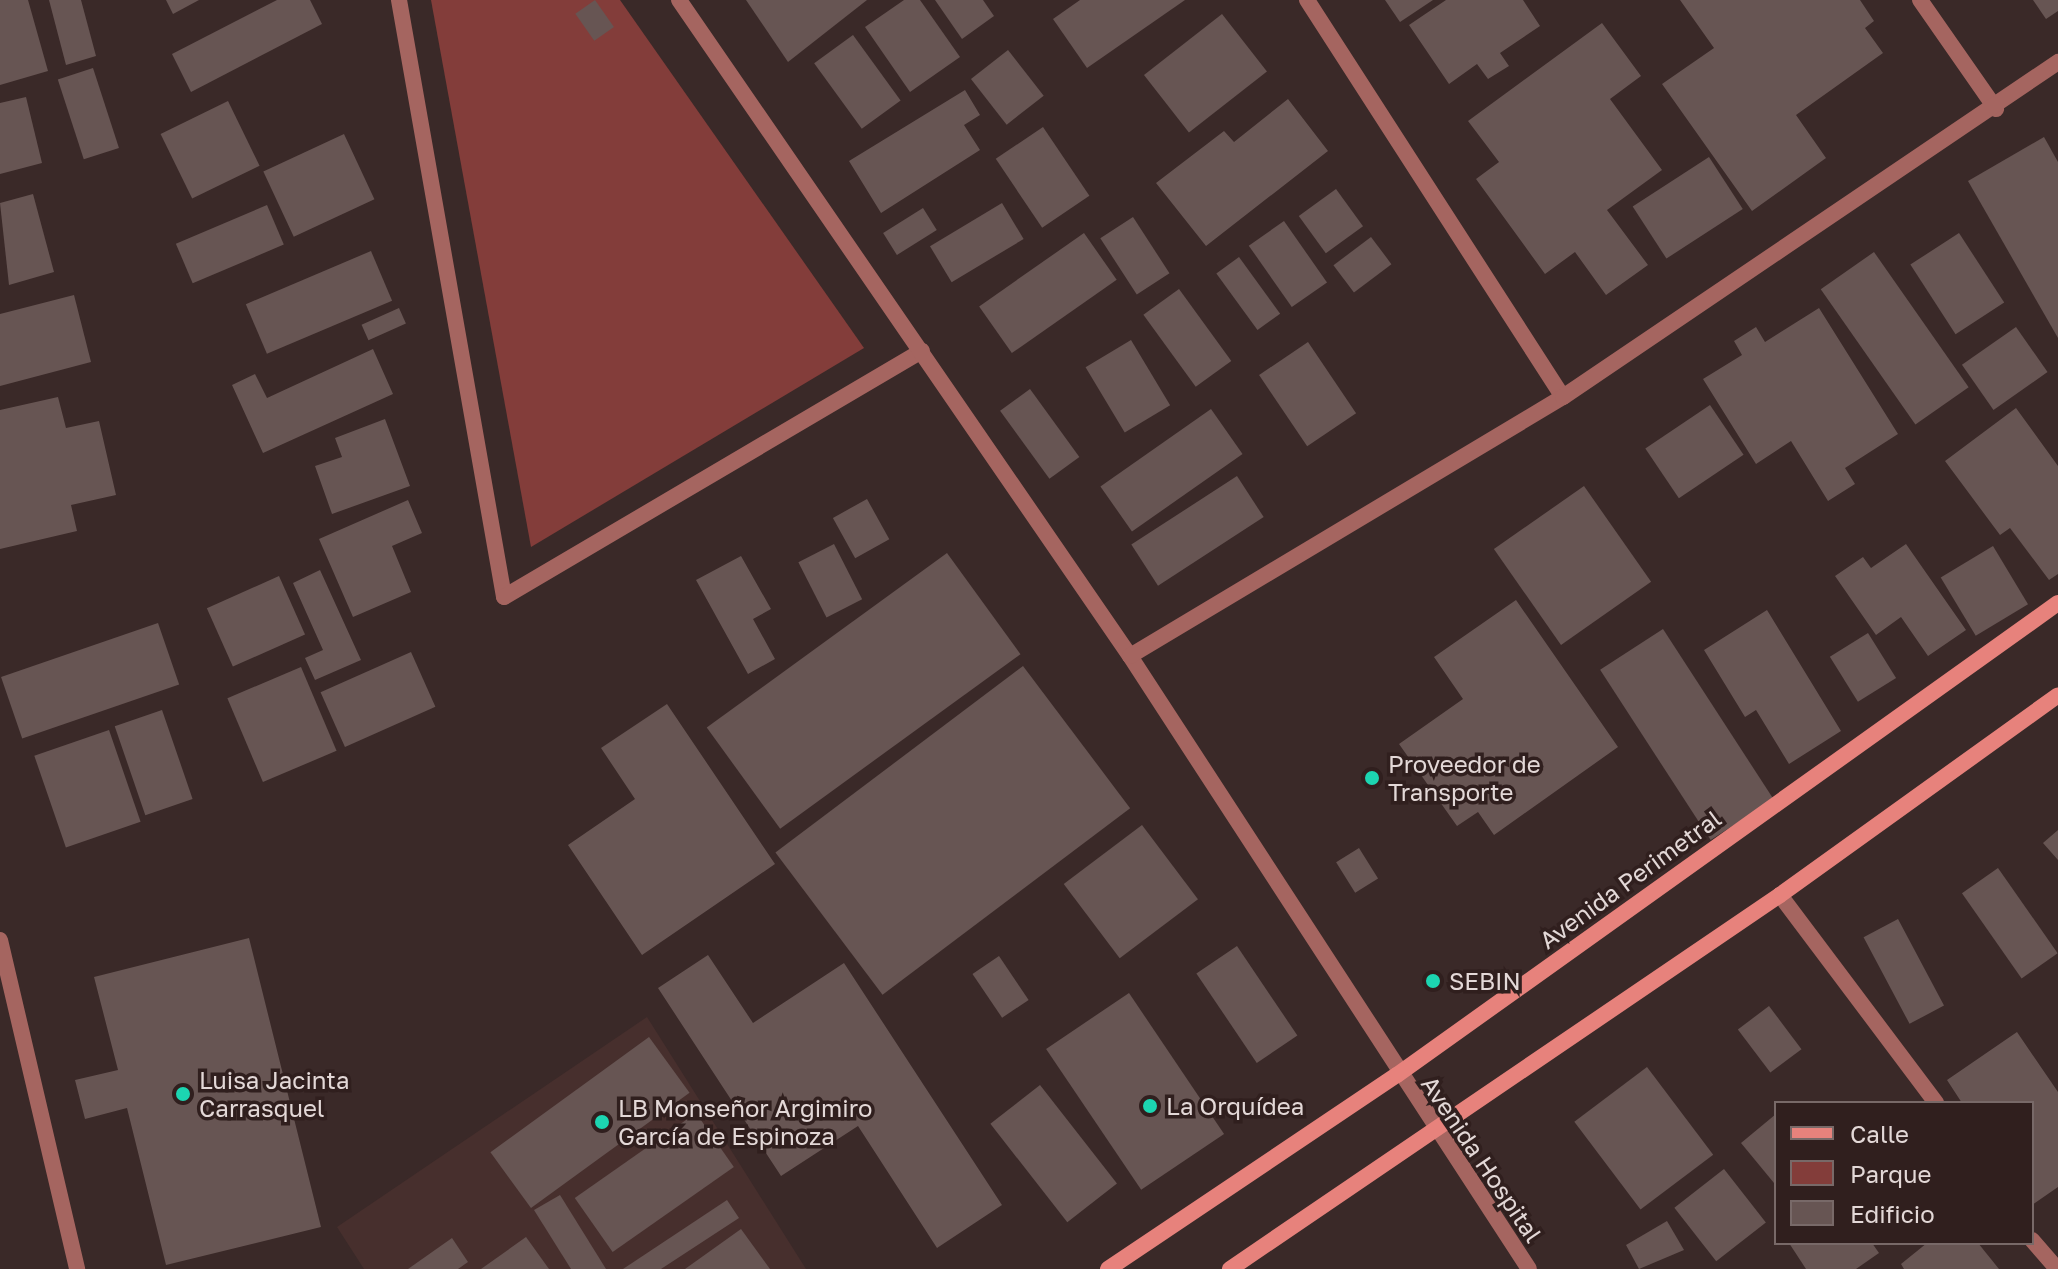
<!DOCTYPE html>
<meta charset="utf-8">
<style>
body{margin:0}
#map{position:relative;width:2058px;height:1269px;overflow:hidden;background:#3a2928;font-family:"Golos Text",sans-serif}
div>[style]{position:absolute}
.built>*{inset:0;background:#472f2d}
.green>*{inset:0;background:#833d3a}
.building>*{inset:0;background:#675553;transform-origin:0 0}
.street>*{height:16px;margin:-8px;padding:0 8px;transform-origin:8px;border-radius:8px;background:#a56560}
.secondary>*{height:16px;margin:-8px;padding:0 8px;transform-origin:8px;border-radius:8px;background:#e7827c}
.dots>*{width:22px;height:22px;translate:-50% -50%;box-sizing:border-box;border:4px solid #301f1e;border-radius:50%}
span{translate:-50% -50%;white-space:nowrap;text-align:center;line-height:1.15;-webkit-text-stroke:7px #301f1e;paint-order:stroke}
.poi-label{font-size:24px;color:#e3d8d7}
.left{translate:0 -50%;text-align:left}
.street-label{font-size:24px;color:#e3d8d7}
.legend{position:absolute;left:1774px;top:1101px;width:260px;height:144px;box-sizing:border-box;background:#301f1e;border:2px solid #786968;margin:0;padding:10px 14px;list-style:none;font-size:24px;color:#e3d8d7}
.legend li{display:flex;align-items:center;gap:16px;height:40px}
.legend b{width:40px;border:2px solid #786968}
</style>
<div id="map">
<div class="built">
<i style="clip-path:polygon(647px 1017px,806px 1269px,364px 1269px,337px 1227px)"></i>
</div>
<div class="green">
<i style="clip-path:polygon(431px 0,620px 0,864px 348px,531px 547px)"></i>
</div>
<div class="building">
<i style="clip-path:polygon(0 0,28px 0,48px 71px,0 85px)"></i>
<i style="clip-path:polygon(49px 0,81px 0,96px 56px,66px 65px)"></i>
<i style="clip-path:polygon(166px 0,199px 0,173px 14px)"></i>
<i style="clip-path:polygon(277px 0,310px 0,322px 24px,191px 92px,172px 54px)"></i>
<i style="left:595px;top:0;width:33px;height:24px;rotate:55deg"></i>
<i style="clip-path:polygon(746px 0,867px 0,788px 62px)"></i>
<i style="clip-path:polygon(904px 0,920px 0,960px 57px,910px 92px,865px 27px)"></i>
<i style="clip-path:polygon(935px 0,983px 0,994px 16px,962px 39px)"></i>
<i style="clip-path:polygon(1080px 0,1185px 0,1087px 68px,1053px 19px)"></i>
<i style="clip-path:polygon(1385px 0,1433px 0,1400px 22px)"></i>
<i style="clip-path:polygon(1446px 0,1523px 0,1540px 26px,1500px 53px,1509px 66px,1488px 79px,1477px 64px,1449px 84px,1409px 25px)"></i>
<i style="clip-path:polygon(1680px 0,1860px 0,1874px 21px,1865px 28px,1883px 53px,1796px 115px,1826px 158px,1752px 211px,1662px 84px,1714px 48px)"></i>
<i style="clip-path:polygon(2033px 0,2058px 0,2058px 11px,2046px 19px)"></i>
<i style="left:1222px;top:14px;width:73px;height:99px;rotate:52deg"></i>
<i style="clip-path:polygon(1602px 23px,1641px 76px,1610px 99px,1662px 170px,1607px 210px,1648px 265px,1606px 295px,1575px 252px,1545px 274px,1476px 179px,1499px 162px,1468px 121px)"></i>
<i style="left:853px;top:35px;width:81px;height:48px;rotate:54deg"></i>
<i style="left:1008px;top:50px;width:58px;height:47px;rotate:52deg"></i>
<i style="left:93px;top:68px;width:84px;height:37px;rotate:72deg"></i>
<i style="clip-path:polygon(965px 90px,980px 115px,964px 125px,980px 150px,881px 213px,849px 161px)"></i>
<i style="clip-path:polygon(26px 97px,42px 163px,0 174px,0 103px)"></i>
<i style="clip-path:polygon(1288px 99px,1328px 151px,1206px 246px,1156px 183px,1224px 131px,1234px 142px)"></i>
<i style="left:228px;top:101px;width:72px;height:75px;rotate:64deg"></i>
<i style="left:1043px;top:127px;width:83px;height:57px;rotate:56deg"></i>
<i style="left:344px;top:134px;width:72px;height:89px;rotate:65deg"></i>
<i style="clip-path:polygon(2044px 137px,2058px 162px,2058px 338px,1968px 181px)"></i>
<i style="left:1709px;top:157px;width:62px;height:91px;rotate:57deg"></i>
<i style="left:1336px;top:189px;width:46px;height:46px;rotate:54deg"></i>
<i style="clip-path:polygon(33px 194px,54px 272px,9px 285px,0 203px)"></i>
<i style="left:1002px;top:203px;width:42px;height:84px;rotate:59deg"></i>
<i style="left:267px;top:205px;width:43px;height:99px;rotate:67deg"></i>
<i style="left:923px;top:208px;width:26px;height:47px;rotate:58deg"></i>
<i style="left:1133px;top:217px;width:67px;height:39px;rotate:57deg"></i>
<i style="left:1284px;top:221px;width:75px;height:43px;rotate:55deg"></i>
<i style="left:1084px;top:233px;width:57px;height:128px;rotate:55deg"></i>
<i style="left:1959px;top:233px;width:83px;height:58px;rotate:57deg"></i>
<i style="left:1371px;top:237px;width:34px;height:47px;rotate:53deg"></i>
<i style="left:371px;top:251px;width:54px;height:136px;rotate:67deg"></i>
<i style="left:1874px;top:252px;width:165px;height:65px;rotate:55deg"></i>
<i style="left:1239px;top:257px;width:70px;height:28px;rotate:54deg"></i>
<i style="left:1179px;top:289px;width:89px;height:44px;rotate:54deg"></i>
<i style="clip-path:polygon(74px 295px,91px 362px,0 386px,0 314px)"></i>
<i style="left:399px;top:308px;width:17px;height:41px;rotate:66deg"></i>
<i style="clip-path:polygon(1819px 308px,1898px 434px,1845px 468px,1855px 484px,1828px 501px,1791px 441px,1756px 464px,1703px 379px,1742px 355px,1734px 341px,1756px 327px,1765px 342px)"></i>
<i style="left:2016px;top:327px;width:55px;height:66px;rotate:55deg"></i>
<i style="left:1131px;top:340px;width:76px;height:53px;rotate:59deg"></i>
<i style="left:1308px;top:342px;width:86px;height:59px;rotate:56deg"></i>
<i style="clip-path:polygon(373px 349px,393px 394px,263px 453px,232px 385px,255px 374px,267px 398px)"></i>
<i style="left:1030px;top:389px;width:84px;height:37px;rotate:54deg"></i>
<i style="clip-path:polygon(58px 397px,66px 428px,99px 421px,116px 495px,71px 505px,77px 531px,0 549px,0 410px)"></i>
<i style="left:1710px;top:405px;width:60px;height:78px;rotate:56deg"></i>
<i style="clip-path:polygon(2016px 408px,2058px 466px,2058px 574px,2049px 580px,2010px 528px,2000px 535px,1945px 461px)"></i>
<i style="left:1211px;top:409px;width:55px;height:135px;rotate:55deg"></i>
<i style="clip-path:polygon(385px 419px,410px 486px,332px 514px,315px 466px,342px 457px,335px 438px)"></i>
<i style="left:1237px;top:476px;width:49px;height:126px;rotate:57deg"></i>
<i style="left:1584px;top:486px;width:117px;height:110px;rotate:55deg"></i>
<i style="left:867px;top:499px;width:46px;height:39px;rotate:61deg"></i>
<i style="clip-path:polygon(408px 500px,422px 533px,392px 546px,411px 592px,353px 617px,319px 539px)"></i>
<i style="left:834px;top:544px;width:62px;height:40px;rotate:63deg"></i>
<i style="clip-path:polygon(1906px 544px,1966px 630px,1928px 656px,1901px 617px,1876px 635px,1835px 576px,1863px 557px,1871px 568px)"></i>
<i style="left:1993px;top:546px;width:68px;height:61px;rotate:59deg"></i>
<i style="left:947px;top:553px;width:125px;height:297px;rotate:54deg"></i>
<i style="clip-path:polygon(741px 556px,771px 609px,753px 619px,775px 659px,748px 674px,696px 580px)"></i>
<i style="clip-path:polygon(320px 570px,361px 660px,315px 680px,305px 658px,323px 650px,293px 583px)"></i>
<i style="left:279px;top:576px;width:64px;height:79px;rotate:66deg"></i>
<i style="clip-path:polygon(1516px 600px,1618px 747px,1494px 835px,1478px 812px,1457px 826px,1399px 744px,1463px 699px,1434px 657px)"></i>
<i style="clip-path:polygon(1767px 610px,1841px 731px,1789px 764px,1756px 710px,1745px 717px,1704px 650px)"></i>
<i style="left:158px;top:623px;width:65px;height:166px;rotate:71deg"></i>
<i style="left:1663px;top:629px;width:203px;height:75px;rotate:57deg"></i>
<i style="left:1868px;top:633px;width:53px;height:45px;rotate:58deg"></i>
<i style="left:411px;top:652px;width:60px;height:99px;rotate:66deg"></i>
<i style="left:1023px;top:666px;width:178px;height:310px;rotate:53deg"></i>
<i style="left:301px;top:667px;width:91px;height:80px;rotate:67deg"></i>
<i style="clip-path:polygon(667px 704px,775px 864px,642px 955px,568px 845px,635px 799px,601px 748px)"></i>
<i style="left:162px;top:710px;width:94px;height:50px;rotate:71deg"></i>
<i style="left:109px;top:730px;width:97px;height:79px;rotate:71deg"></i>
<i style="left:1142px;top:825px;width:93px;height:98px;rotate:53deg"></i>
<i style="clip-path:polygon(2058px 830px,2058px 860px,2043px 843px)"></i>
<i style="left:1359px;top:848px;width:36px;height:27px;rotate:58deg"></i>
<i style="left:1998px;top:868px;width:104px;height:44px;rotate:55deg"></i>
<i style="left:1898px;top:919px;width:98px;height:39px;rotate:62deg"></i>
<i style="clip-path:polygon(249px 938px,321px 1227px,166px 1265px,127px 1108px,85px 1119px,75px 1080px,118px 1070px,94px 977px)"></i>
<i style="left:1237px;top:946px;width:108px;height:49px;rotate:56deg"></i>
<i style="clip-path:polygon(708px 955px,753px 1023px,844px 963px,1002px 1205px,937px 1248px,858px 1126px,781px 1176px,658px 988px)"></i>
<i style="left:999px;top:956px;width:53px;height:32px;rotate:56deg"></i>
<i style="left:1129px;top:993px;width:170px;height:100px;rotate:56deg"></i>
<i style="left:1769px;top:1006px;width:54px;height:39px;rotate:53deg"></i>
<i style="clip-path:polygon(2017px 1032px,2058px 1092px,2058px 1187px,2032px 1205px,2032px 1103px,1962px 1103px,1947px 1080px)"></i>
<i style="left:649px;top:1037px;width:69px;height:196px;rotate:54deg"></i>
<i style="left:1647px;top:1067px;width:110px;height:91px;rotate:53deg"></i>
<i style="left:1040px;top:1085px;width:125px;height:63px;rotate:52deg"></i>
<i style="left:696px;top:1113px;width:66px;height:148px;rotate:55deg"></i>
<i style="clip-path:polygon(1776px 1114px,1776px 1181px,1774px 1183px,1741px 1143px)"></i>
<i style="left:1724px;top:1169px;width:68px;height:63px;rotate:52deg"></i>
<i style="clip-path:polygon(560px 1195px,606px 1269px,571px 1269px,534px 1210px)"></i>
<i style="clip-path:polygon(727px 1200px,739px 1218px,661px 1269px,623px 1269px)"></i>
<i style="clip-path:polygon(1667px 1221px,1684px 1250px,1639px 1269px,1626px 1245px)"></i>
<i style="clip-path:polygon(741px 1229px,770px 1269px,685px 1269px)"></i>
<i style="clip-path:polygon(526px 1237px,549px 1269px,481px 1269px)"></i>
<i style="clip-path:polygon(452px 1238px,468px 1262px,458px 1269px,408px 1269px)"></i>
<i style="clip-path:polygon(1789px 1243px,1872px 1243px,1879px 1253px,1856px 1269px,1806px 1269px)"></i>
<i style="clip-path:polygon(1927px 1243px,1978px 1243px,1999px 1269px,1904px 1269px,1901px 1264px)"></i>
</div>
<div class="street">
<i style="left:399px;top:0;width:606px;rotate:80.02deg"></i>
<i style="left:504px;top:597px;width:485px;rotate:-30.5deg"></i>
<i style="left:679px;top:0;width:796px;rotate:55.49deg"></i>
<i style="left:1130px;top:656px;width:731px;rotate:56.94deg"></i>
<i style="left:1307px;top:0;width:472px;rotate:57.2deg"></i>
<i style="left:1920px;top:0;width:133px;rotate:55.1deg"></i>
<i style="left:1130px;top:656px;width:505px;rotate:-30.89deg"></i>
<i style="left:1563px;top:397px;width:598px;rotate:-34.09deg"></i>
<i style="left:1780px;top:895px;width:260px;rotate:53.1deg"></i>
<i style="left:0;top:940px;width:338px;rotate:76.8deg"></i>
<i style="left:2032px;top:1240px;width:38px;rotate:49deg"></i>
</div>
<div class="secondary">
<i style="left:1108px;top:1269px;width:348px;rotate:-33.9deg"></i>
<i style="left:1397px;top:1075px;width:812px;rotate:-35.53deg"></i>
<i style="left:1230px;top:1269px;width:665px;rotate:-34.22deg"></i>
<i style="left:1780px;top:895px;width:342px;rotate:-35.7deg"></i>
</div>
<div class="dots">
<i style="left:1372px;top:778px;background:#1cd5b1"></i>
<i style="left:1433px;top:981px;background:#1cd5b1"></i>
<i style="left:183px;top:1094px;background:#1cd5b1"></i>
<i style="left:1150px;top:1106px;background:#1cd5b1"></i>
<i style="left:602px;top:1122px;background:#1cd5b1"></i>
</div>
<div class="poi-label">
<span class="left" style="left:1388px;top:778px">Proveedor de<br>Transporte</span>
<span class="left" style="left:1449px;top:981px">SEBIN</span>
<span class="left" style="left:199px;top:1094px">Luisa Jacinta<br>Carrasquel</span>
<span class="left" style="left:1166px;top:1106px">La Orquídea</span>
<span class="left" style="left:618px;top:1122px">LB Monseñor Argimiro<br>García de Espinoza</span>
</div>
<div class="street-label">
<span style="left:1630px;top:879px;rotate:-36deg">Avenida Perimetral</span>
<span style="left:1482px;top:1159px;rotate:56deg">Avenida Hospital</span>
</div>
<ul class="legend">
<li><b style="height:10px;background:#e7827c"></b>Calle</li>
<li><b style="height:22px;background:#833d3a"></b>Parque</li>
<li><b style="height:22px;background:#675553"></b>Edificio</li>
</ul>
</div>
